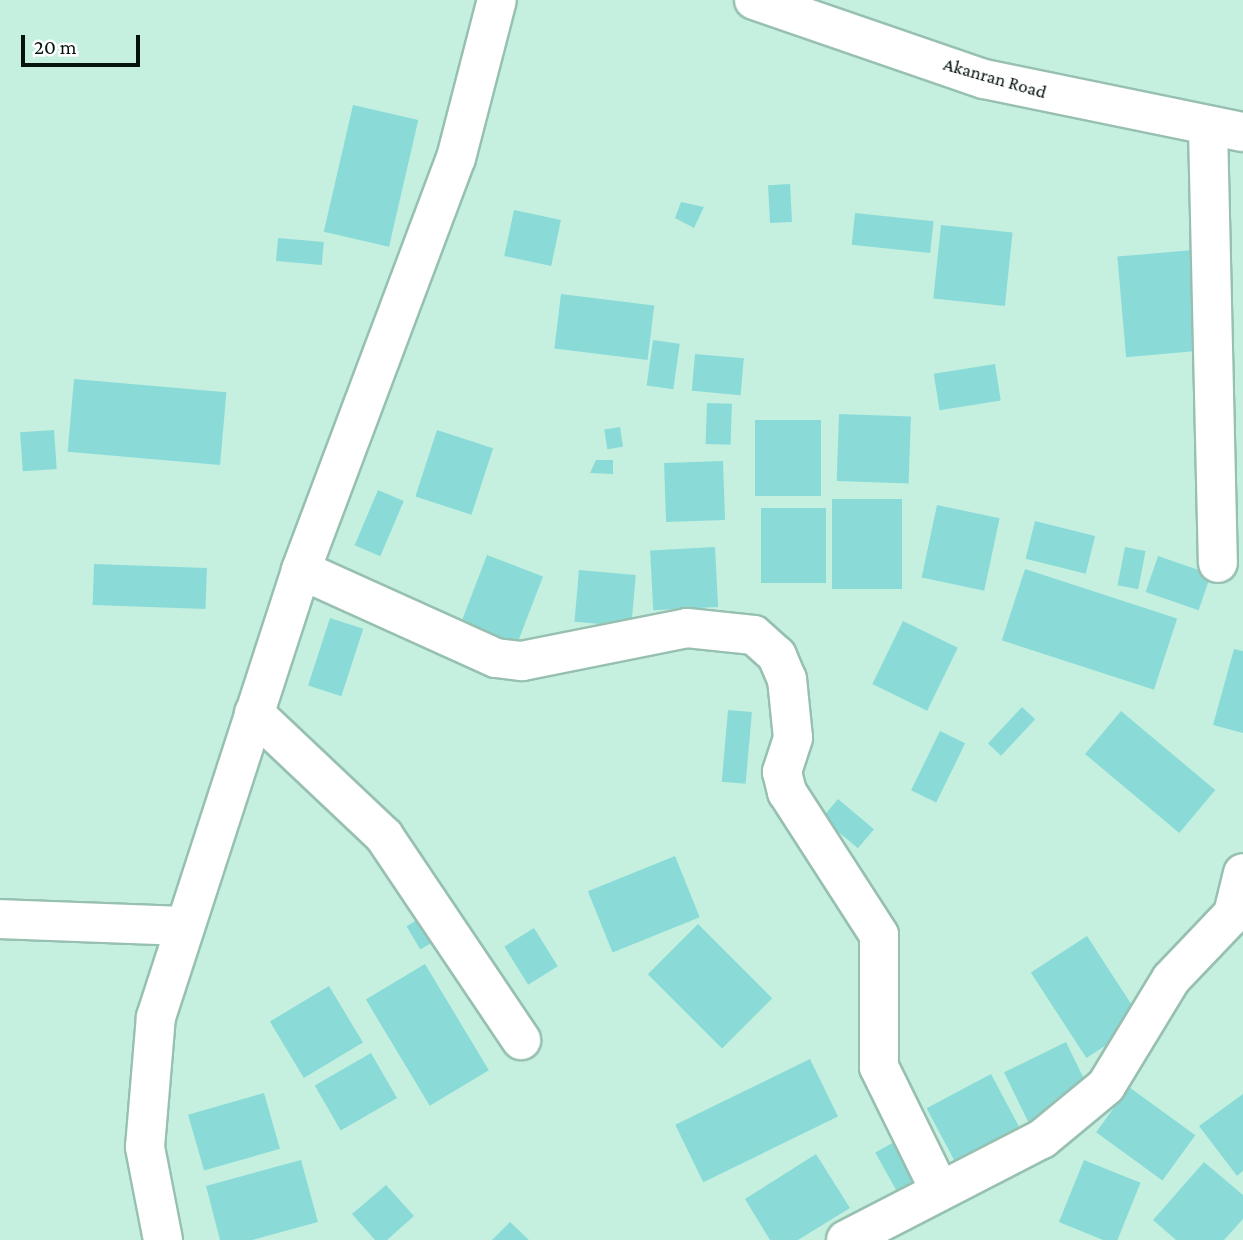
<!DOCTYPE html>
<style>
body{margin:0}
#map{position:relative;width:1243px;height:1240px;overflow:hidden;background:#c5f0e0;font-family:"Crimson Pro",serif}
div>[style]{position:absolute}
.building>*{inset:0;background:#8adbd8;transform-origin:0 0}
.roads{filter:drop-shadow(2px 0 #97c0b1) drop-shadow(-2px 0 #97c0b1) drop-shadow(0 2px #97c0b1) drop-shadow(0 -2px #97c0b1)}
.minor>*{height:38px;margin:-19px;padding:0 19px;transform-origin:19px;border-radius:19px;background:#fff}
.major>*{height:38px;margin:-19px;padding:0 19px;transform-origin:19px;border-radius:19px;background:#fff}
span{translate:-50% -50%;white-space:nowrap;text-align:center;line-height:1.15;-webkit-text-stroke:7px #fff;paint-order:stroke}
.street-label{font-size:19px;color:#04130e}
.scale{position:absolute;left:21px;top:35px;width:119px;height:32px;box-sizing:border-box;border:4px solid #04130e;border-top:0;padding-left:9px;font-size:21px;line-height:24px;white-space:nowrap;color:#04130e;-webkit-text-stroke:5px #fff;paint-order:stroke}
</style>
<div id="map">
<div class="building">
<i style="left:353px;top:105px;width:67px;height:130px;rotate:13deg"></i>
<i style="left:790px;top:184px;width:38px;height:22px;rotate:87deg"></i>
<i style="clip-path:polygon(681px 202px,704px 207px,694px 228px,675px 218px)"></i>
<i style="left:514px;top:210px;width:48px;height:47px;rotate:12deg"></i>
<i style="left:855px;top:213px;width:79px;height:32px;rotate:6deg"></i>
<i style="left:941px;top:225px;width:72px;height:74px;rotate:6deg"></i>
<i style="left:278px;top:238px;width:46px;height:23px;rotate:5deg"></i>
<i style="left:1193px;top:250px;width:101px;height:76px;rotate:85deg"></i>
<i style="left:561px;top:294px;width:94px;height:55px;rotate:7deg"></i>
<i style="left:653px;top:340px;width:27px;height:46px;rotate:8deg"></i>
<i style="left:695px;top:354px;width:49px;height:37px;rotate:5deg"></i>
<i style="left:995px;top:364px;width:37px;height:62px;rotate:81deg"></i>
<i style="left:74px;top:379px;width:153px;height:73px;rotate:5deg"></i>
<i style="left:707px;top:403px;width:25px;height:41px;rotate:2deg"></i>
<i style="left:839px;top:414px;width:72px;height:67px;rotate:2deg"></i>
<i style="left:821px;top:420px;width:76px;height:66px;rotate:90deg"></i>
<i style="left:620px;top:427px;width:20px;height:16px;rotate:81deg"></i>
<i style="left:54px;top:430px;width:39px;height:34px;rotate:86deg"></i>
<i style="left:437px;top:430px;width:59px;height:70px;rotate:18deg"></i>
<i style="clip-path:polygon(596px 460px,613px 460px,613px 474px,590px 473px)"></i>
<i style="left:723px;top:461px;width:59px;height:59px;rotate:88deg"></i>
<i style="left:378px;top:490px;width:28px;height:60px;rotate:23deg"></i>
<i style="left:832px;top:499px;width:70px;height:90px"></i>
<i style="left:937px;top:505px;width:64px;height:74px;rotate:12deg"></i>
<i style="left:826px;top:508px;width:75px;height:65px;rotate:90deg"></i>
<i style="left:1035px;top:521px;width:62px;height:39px;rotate:14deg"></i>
<i style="left:715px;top:547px;width:60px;height:65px;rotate:87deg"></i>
<i style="left:1125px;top:547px;width:21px;height:39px;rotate:11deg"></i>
<i style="left:487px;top:555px;width:60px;height:77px;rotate:21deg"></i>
<i style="left:1158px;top:556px;width:56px;height:38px;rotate:19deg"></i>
<i style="left:94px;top:564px;width:113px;height:41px;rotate:2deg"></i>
<i style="left:1025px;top:569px;width:160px;height:75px;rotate:18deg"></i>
<i style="left:579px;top:570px;width:57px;height:52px;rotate:5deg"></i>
<i style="left:330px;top:618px;width:35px;height:71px;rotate:18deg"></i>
<i style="left:903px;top:621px;width:61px;height:70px;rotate:26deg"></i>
<i style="clip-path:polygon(1234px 649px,1243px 651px,1243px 733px,1213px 725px)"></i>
<i style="left:1022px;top:707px;width:18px;height:50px;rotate:43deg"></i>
<i style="left:728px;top:710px;width:24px;height:72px;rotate:5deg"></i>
<i style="left:1121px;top:711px;width:123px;height:56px;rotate:40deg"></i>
<i style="left:940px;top:731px;width:28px;height:66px;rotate:26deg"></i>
<i style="left:838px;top:799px;width:47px;height:25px;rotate:40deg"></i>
<i style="left:675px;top:856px;width:66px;height:94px;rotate:68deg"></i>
<i style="left:427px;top:914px;width:27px;height:24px;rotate:59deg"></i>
<i style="left:698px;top:924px;width:105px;height:71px;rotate:45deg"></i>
<i style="left:534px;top:928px;width:45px;height:35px;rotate:58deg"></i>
<i style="left:1087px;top:936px;width:102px;height:67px;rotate:57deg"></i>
<i style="left:425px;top:964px;width:124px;height:69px;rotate:59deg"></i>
<i style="left:329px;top:986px;width:66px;height:69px;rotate:59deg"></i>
<i style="left:1066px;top:1042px;width:61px;height:69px;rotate:64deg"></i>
<i style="left:371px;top:1053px;width:52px;height:65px;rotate:60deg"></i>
<i style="left:810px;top:1059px;width:64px;height:150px;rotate:64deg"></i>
<i style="left:991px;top:1074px;width:66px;height:73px;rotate:62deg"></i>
<i style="left:1129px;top:1087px;width:82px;height:56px;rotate:36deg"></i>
<i style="left:264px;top:1093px;width:58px;height:79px;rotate:74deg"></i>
<i style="clip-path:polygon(1243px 1094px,1243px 1171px,1237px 1176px,1199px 1126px)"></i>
<i style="left:898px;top:1140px;width:54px;height:26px;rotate:61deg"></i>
<i style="clip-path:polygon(816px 1154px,850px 1208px,798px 1240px,770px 1240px,745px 1199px)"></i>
<i style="clip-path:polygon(301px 1160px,318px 1222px,252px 1240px,220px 1240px,206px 1186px)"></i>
<i style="left:1084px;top:1160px;width:61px;height:67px;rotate:22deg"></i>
<i style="clip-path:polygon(1204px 1162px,1243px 1195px,1243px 1219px,1224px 1240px,1176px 1240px,1153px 1220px)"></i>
<i style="clip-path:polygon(386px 1185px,414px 1216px,387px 1240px,375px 1240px,352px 1214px)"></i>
<i style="clip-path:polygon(510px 1222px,529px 1240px,492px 1240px)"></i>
</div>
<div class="roads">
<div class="minor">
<i style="left:1208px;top:128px;width:435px;rotate:88.7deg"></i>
<i style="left:301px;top:570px;width:214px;rotate:24.3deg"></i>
<i style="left:496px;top:658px;width:26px;rotate:7deg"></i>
<i style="left:522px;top:661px;width:168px;rotate:-11.3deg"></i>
<i style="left:687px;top:628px;width:67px;rotate:6deg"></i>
<i style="left:754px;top:635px;width:31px;rotate:42deg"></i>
<i style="left:777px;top:656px;width:25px;rotate:67deg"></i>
<i style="left:787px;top:679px;width:59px;rotate:84.2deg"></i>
<i style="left:793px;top:738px;width:36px;rotate:108deg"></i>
<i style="left:782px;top:772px;width:21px;rotate:76deg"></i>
<i style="left:787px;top:792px;width:170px;rotate:57.2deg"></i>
<i style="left:879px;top:935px;width:132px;rotate:90deg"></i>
<i style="left:879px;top:1067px;width:136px;rotate:63.8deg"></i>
<i style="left:254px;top:713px;width:179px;rotate:43.4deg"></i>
<i style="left:384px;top:836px;width:246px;rotate:56.1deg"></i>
<i style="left:0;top:919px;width:185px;rotate:2.2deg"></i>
<i style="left:163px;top:1240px;width:95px;rotate:-101deg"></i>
<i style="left:145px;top:1147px;width:130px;rotate:-85.2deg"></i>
<i style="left:156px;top:1017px;width:470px;rotate:-72deg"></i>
<i style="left:301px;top:570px;width:440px;rotate:-69.4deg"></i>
<i style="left:456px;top:158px;width:163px;rotate:-75.5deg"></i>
<i style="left:846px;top:1240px;width:220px;rotate:-27.3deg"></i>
<i style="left:1042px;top:1139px;width:83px;rotate:-39.6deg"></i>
<i style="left:1106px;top:1086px;width:125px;rotate:-58.7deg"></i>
<i style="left:1171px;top:979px;width:90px;rotate:-46.4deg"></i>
<i style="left:1233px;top:914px;width:42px;rotate:-76.3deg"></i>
</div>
<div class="major">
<i style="left:754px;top:0;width:243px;rotate:19deg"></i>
<i style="left:984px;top:79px;width:264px;rotate:11.6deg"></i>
</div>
</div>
<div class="street-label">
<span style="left:995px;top:78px;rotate:16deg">Akanran Road</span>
</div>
<div class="scale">20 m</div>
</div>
